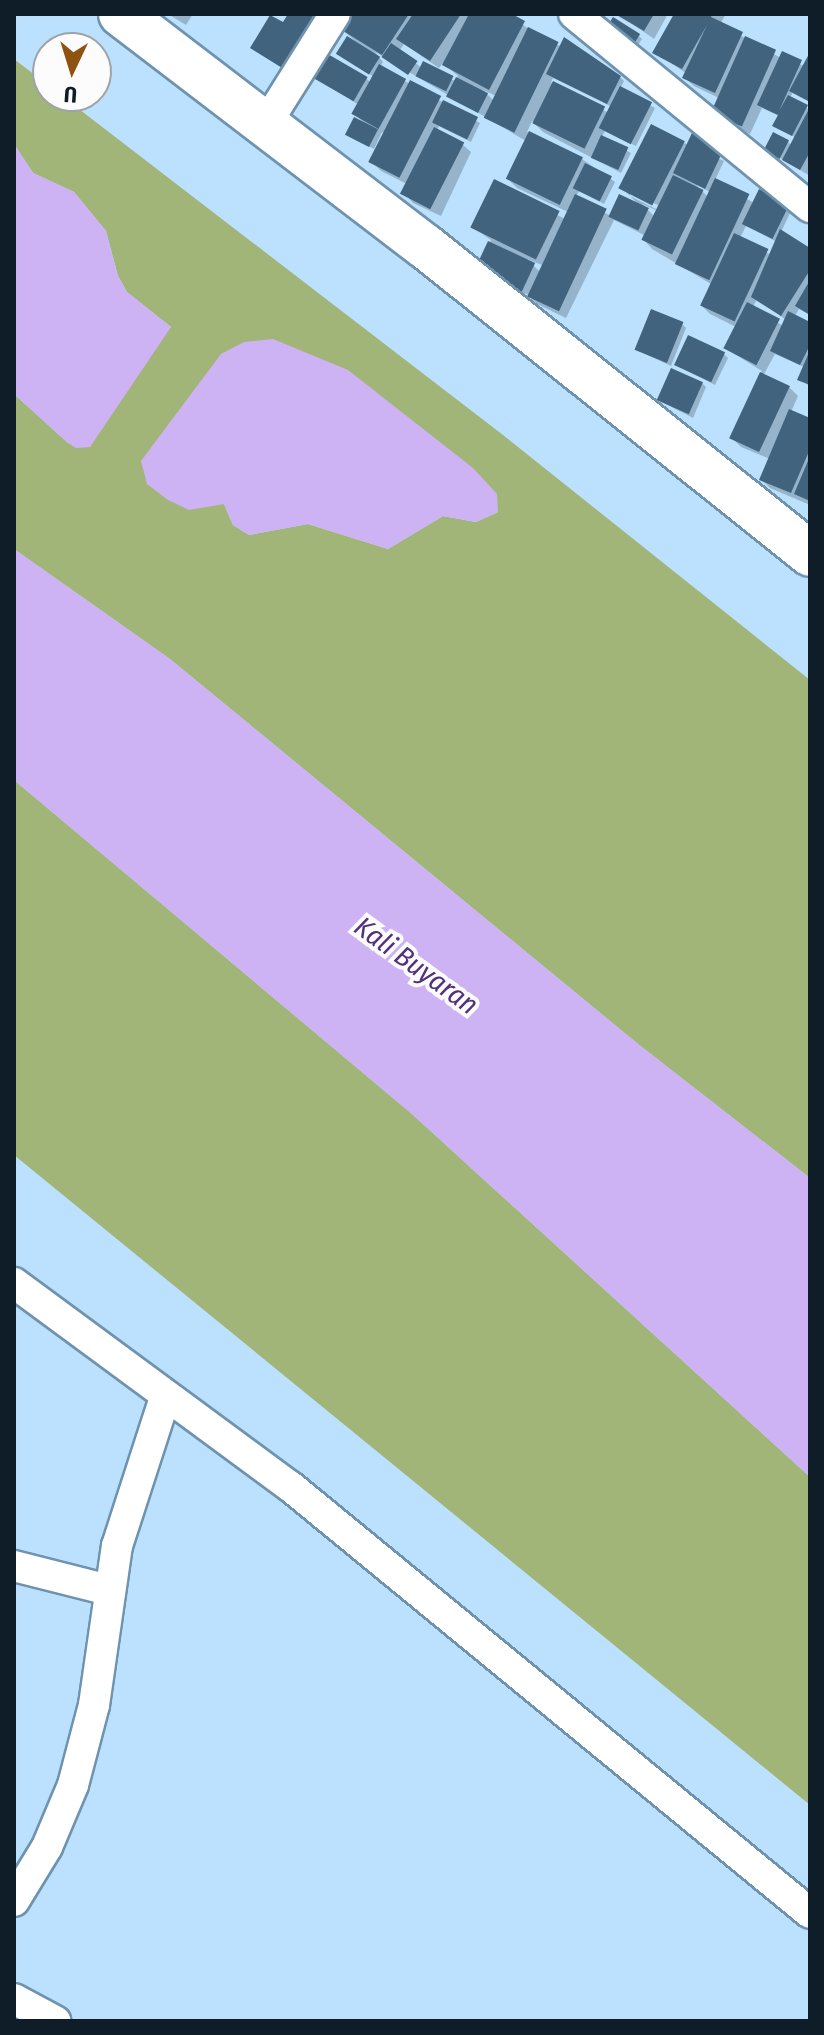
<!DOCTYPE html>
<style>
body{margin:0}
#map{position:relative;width:824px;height:2035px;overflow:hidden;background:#bbe1ff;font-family:"Fira Sans Condensed",sans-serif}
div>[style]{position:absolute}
.green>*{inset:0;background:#a2b579}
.water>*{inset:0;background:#cdb3f4}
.shadow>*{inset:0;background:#0003}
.building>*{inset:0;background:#41637d;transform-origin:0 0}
.roads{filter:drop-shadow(2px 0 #6f93af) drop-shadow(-2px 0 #6f93af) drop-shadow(0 2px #6f93af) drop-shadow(0 -2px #6f93af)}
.street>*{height:30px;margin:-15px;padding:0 15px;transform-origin:15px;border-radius:15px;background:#fff}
.secondary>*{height:44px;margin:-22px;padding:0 22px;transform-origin:22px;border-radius:22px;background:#fff}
span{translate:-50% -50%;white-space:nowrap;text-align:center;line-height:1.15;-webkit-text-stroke:8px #fcfcfc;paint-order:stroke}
.water-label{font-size:28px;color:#53307b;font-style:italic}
.frame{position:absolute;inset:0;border:16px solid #0f1d28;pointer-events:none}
.north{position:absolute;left:32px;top:32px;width:80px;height:80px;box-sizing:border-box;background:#fcfcfc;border:2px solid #9da3a7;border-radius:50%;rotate:184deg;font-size:22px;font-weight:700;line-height:32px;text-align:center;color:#0f1d28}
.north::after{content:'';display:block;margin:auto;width:28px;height:36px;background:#8e5310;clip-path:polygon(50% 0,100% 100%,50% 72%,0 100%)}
</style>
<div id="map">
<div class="green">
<i style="clip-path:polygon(evenodd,14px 59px,48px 85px,48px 96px,62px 96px,503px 435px,810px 680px,810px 1178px,638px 1044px,170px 659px,14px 549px,14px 394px,68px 443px,171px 327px,127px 292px,118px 276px,106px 231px,74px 192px,33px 173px,14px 144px,14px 59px,224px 504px,498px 512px,476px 522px,443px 516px,388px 549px,308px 524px,249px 535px,233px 525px,224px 504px)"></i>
<i style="clip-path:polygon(14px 780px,412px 1114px,810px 1477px,810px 1805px,14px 1155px)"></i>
</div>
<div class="water">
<i style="clip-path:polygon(14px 144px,33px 173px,74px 192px,106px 231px,118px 276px,127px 292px,171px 327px,90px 447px,76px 448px,68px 443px,14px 394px)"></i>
<i style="clip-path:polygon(273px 339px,348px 370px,473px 468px,497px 494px,498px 512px,476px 522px,443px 516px,388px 549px,308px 524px,249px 535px,233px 525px,224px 504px,189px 510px,168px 500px,147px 484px,141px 461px,221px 354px,244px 342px)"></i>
<i style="clip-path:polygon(14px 549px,170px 659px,638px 1044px,810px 1178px,810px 1477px,412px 1114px,14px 780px)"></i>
</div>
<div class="shadow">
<i style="clip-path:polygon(168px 14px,193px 14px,186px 25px)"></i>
<i style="clip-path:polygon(290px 14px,301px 81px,252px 48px,283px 25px)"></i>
<i style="clip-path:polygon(evenodd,352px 14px,508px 14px,533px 32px,620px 77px,624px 81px,620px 89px,655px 108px,636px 146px,605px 131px,602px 137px,631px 153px,621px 173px,543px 132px,532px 121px,527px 132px,582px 159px,615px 182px,604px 204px,579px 191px,576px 197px,611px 216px,638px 204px,623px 189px,684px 143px,724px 161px,715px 180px,754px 203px,760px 192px,792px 209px,781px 232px,810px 251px,810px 315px,799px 309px,795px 316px,810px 324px,810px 386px,799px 379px,804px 367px,775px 354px,763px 376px,789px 387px,798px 396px,791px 412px,810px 420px,810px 505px,770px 488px,762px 480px,770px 459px,741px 447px,732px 438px,762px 371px,725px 348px,736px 327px,710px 314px,701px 305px,711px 284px,652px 249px,644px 240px,646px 236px,614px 220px,566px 318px,537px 304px,526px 293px,525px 296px,480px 274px,476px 270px,491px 240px,472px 227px,495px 182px,565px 219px,568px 212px,517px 188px,508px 179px,526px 141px,375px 52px,383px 62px,380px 67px,480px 123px,471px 142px,439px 126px,437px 131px,462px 144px,471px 152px,441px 216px,413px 203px,405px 194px,409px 185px,381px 171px,372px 162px,385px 134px,382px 132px,374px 149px,352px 138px,348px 134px,365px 124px,355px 114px,359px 105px,314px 77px,366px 78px,371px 83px,374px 77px,343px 58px,357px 43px,342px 29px,352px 14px,404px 44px,439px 68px,443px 63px,458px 76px,456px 81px,422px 68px,399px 51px,404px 44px,352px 14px,553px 78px,612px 107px,609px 113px,551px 83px,553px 78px,352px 14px,483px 90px,496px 96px,494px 101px,483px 90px,352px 14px,697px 185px,710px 192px,708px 197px,697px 186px,697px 185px,352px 14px,630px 192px,664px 208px,662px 212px,630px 196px,630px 192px,352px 14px,642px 204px,658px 211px,655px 217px,642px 204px,352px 14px,746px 226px,777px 242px,771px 255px,740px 238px,746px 226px,352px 14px,527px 259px,542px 265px,539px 271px,527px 259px,352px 14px,757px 299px,786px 320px,783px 326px,753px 307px,757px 299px)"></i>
<i style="clip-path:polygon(618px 14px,668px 14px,654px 39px)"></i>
<i style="clip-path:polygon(676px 14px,726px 14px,720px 24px,781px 58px,805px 66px,810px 56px,810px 102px,793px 92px,790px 98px,810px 110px,810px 176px,765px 149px,788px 142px,792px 146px,796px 138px,774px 125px,779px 116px,762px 108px,750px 134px,722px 121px,719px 98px,694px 86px,685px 78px,687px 74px,655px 52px)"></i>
<i style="clip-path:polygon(638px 35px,642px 39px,633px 53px,609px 37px)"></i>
<i style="clip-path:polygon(682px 324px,686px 328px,671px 366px,637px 350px)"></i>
<i style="clip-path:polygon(724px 354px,728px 358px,715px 385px,676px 365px)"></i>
<i style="clip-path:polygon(702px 383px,706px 387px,693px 418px,658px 400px)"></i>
</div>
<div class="building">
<i style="clip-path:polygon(288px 14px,329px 14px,292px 74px,250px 48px,270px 15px,283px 22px)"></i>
<i style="clip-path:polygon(349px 14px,409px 14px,382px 55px,340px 29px)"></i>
<i style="clip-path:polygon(413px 14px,461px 14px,430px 61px,396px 39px)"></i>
<i style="clip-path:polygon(469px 14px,512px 14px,525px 21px,489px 90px,442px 65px)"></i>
<i style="clip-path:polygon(615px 14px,654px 14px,644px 31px)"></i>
<i style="clip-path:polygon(674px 14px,712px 14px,711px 17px,743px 32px,715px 93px,682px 78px,707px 25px,682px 69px,652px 53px)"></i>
<i style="left:613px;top:17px;width:32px;height:20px;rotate:32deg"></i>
<i style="left:528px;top:27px;width:34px;height:101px;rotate:26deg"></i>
<i style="left:347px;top:36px;width:39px;height:21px;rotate:32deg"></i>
<i style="left:745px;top:36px;width:34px;height:84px;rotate:24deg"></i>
<i style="clip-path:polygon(564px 37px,621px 76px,607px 104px,546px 74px)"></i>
<i style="left:391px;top:43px;width:32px;height:17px;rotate:34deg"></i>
<i style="clip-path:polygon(782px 51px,802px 60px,779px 111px,788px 95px,808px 105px,792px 136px,772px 126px,778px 115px,757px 105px)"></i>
<i style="clip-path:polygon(810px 52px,810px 98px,808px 101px,789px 91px)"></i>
<i style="left:326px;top:53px;width:48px;height:28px;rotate:30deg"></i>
<i style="left:423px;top:61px;width:34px;height:17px;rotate:26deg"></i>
<i style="left:379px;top:64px;width:31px;height:57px;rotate:29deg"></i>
<i style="left:456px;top:77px;width:36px;height:22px;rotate:27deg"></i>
<i style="left:410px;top:80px;width:35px;height:92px;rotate:27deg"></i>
<i style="left:553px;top:81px;width:58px;height:47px;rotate:26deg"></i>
<i style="left:620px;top:86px;width:36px;height:47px;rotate:27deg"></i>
<i style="left:443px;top:100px;width:39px;height:25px;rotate:26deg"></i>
<i style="clip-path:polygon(810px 107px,810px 152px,800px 170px,782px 160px)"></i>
<i style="left:354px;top:117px;width:27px;height:20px;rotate:27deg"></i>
<i style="left:651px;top:124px;width:38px;height:72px;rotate:27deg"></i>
<i style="left:434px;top:127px;width:34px;height:75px;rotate:27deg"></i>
<i style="left:529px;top:131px;width:60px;height:53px;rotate:26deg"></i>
<i style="left:773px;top:132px;width:18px;height:21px;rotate:27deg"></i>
<i style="clip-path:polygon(692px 133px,721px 155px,705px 189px,673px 173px)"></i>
<i style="left:601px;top:135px;width:30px;height:25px;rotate:24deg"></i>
<i style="left:585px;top:163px;width:30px;height:28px;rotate:26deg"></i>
<i style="left:673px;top:175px;width:34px;height:72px;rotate:26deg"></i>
<i style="left:715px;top:178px;width:38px;height:95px;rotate:25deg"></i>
<i style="left:494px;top:179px;width:73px;height:54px;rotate:26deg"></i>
<i style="left:759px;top:189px;width:34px;height:39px;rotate:26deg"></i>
<i style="left:575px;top:194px;width:35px;height:113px;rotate:25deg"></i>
<i style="left:619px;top:194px;width:33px;height:25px;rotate:25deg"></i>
<i style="clip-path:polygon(780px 229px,810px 248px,810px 270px,781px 316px,751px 297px)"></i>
<i style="left:734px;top:233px;width:38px;height:80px;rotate:25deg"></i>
<i style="left:488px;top:241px;width:52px;height:33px;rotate:25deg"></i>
<i style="clip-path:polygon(810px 280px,810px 315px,795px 306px)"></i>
<i style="left:747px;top:302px;width:37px;height:52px;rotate:27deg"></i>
<i style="left:651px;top:309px;width:35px;height:44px;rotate:22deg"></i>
<i style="clip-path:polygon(788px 311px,810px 322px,810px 345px,800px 365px,770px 351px)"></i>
<i style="left:688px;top:335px;width:41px;height:33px;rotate:25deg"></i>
<i style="clip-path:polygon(810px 350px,810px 385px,797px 380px)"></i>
<i style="left:671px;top:368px;width:35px;height:35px;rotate:24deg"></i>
<i style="left:760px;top:372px;width:33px;height:73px;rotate:25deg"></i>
<i style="clip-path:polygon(789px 409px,810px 418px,810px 449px,791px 493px,759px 480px)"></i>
<i style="clip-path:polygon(810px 456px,810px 501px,794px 494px)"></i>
</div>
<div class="roads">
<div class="street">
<i style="left:574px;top:14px;width:305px;rotate:39.3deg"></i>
<i style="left:264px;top:127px;width:133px;rotate:-57.9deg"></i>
<i style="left:14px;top:1283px;width:344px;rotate:36.4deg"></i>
<i style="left:291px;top:1487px;width:671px;rotate:39.38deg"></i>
<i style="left:14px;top:1566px;width:98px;rotate:14.2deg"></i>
<i style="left:14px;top:1901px;width:63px;rotate:-58.6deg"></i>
<i style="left:47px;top:1847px;width:67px;rotate:-67.2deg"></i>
<i style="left:73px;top:1785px;width:83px;rotate:-75.3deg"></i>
<i style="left:94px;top:1705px;width:161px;rotate:-81.8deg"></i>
<i style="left:117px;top:1546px;width:157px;rotate:-72.1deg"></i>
<i style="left:14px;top:1999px;width:47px;rotate:28.2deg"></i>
</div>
<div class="secondary">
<i style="left:121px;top:14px;width:384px;rotate:37.4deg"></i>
<i style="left:426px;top:247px;width:492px;rotate:38.6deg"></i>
</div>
</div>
<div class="water-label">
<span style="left:416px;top:966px;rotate:36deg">Kali Buyaran</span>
</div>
<div class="frame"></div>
<div class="north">U</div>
</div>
